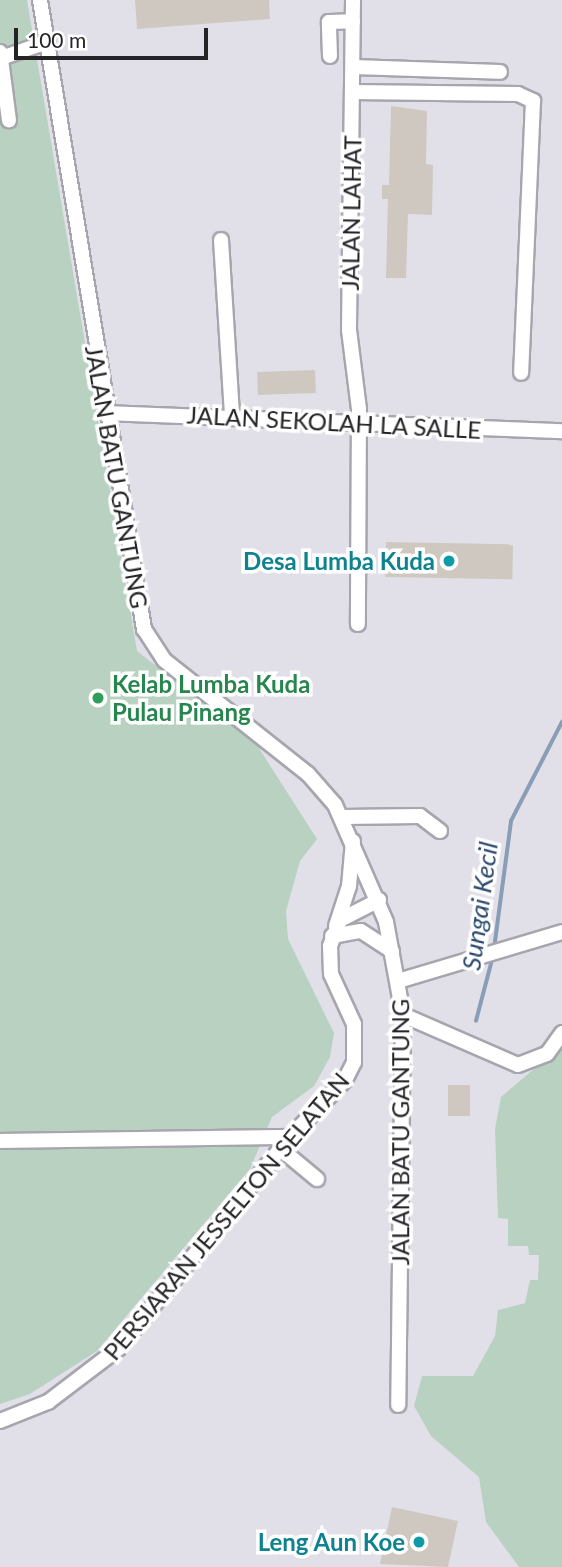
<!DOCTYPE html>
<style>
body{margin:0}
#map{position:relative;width:562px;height:1567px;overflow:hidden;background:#e1e0e8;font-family:Lato,sans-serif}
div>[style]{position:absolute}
.green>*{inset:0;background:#b9d1c1}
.stream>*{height:3.5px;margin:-1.75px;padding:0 1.75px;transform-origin:1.75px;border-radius:1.75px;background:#899db6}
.building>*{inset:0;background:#cec8c1;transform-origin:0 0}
.roads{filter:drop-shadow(2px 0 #a7a5ad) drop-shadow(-2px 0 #a7a5ad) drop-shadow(0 2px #a7a5ad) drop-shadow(0 -2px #a7a5ad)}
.minor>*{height:14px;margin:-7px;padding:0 7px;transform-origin:7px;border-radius:7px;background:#fff}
.dots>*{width:19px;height:19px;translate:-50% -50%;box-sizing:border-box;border:4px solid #fff;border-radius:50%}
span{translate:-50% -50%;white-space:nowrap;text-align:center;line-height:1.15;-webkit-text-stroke:7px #fff;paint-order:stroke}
.street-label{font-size:24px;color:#242326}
.culture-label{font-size:24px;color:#0d838f;font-weight:700}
.right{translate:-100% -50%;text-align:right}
.leisure-label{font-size:24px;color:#27864d;font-weight:700}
.left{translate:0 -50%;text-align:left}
.water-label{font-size:26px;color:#2c4a70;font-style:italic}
.scale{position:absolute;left:14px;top:28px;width:194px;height:32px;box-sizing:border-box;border:4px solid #242326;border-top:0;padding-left:9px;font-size:21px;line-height:24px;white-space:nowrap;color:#242326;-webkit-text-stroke:5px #fff;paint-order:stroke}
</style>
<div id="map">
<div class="green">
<i style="clip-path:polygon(0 0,27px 0,137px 651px,257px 745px,317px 839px,300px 861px,286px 911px,288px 939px,334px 1033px,330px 1057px,314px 1086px,272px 1117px,250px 1169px,97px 1351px,30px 1394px,0 1404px)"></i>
<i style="clip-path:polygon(562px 1045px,562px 1567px,519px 1567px,486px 1522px,479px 1477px,431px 1436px,414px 1406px,422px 1376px,473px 1376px,495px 1336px,498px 1310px,525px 1303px,530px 1280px,538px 1280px,539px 1255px,529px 1255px,528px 1246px,508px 1246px,508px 1219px,498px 1218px,495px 1129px,501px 1097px)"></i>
</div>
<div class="stream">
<i style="left:494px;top:949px;width:129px;rotate:-82.4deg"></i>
<i style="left:511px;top:821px;width:111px;rotate:-62.7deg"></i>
<i style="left:476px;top:1021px;width:67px;rotate:-75.3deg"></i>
</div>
<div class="building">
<i style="clip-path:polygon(135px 0,269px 0,270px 19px,137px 29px)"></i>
<i style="clip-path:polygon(391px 106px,427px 111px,426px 164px,433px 165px,432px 215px,408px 214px,406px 278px,386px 278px,388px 199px,382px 199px,382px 185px,389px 185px)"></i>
<i style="left:315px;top:370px;width:23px;height:58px;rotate:88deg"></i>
<i style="left:386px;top:542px;width:127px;height:35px;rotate:1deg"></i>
<i style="left:448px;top:1085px;width:22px;height:31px"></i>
<i style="clip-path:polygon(392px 1507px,458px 1521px,448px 1567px,380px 1564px)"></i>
</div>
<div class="roads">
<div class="minor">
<i style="left:40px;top:0;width:638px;rotate:80.61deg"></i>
<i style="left:144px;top:629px;width:37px;rotate:57deg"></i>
<i style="left:164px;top:660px;width:184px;rotate:38.4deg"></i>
<i style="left:308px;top:774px;width:41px;rotate:48.9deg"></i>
<i style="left:335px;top:805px;width:128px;rotate:66.4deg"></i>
<i style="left:386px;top:922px;width:95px;rotate:79.6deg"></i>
<i style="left:403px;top:1015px;width:390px;rotate:90.7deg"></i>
<i style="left:353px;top:0;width:330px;rotate:90.7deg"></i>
<i style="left:349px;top:330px;width:80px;rotate:82.8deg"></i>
<i style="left:359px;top:409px;width:215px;rotate:90.3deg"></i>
<i style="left:0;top:52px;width:69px;rotate:82.5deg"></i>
<i style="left:330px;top:56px;width:34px;rotate:-92deg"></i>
<i style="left:329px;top:22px;width:24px;rotate:-2deg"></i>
<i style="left:4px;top:57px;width:46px;rotate:-19.2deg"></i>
<i style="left:353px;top:67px;width:147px;rotate:1.9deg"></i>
<i style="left:352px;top:92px;width:166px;rotate:0.7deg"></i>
<i style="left:518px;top:94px;width:17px;rotate:25deg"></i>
<i style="left:533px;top:101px;width:272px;rotate:92.5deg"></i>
<i style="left:221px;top:240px;width:175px;rotate:86.4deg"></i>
<i style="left:106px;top:413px;width:456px;rotate:2.3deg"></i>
<i style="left:343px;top:817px;width:77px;rotate:-0.7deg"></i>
<i style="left:420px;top:816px;width:25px;rotate:37deg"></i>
<i style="left:336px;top:926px;width:42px;rotate:-72deg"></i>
<i style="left:349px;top:886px;width:45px;rotate:-84.9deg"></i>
<i style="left:332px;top:936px;width:29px;rotate:-10deg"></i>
<i style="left:361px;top:931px;width:37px;rotate:33deg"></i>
<i style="left:398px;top:981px;width:171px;rotate:-16.6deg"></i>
<i style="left:403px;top:1015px;width:125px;rotate:23.5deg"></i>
<i style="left:518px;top:1065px;width:31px;rotate:-21deg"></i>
<i style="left:547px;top:1054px;width:26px;rotate:-54deg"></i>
<i style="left:0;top:1141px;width:290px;rotate:-0.8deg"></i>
<i style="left:281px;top:1149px;width:47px;rotate:39.8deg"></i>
<i style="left:0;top:1421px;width:52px;rotate:-21.6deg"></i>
<i style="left:48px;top:1402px;width:89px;rotate:-37.3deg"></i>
<i style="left:119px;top:1348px;width:272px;rotate:-51deg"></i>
<i style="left:290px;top:1137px;width:79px;rotate:-46deg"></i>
<i style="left:345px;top:1080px;width:20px;rotate:-63deg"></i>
<i style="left:354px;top:1062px;width:38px;rotate:-90deg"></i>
<i style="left:354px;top:1024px;width:55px;rotate:-114.7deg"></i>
<i style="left:331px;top:974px;width:28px;rotate:-92deg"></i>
<i style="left:330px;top:946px;width:28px;rotate:-69deg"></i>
<i style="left:340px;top:920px;width:44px;rotate:-27.1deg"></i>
</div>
</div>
<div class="dots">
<i style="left:449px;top:561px;background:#0f9aa8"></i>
<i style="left:98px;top:698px;background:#2e9e5b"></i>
<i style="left:419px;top:1542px;background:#0f9aa8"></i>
</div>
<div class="street-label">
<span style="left:351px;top:213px;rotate:-89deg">JALAN LAHAT</span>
<span style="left:334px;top:422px;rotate:3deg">JALAN SEKOLAH LA SALLE</span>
<span style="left:117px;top:477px;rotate:80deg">JALAN BATU GANTUNG</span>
<span style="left:400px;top:1132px;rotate:-90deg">JALAN BATU GANTUNG</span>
<span style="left:226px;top:1216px;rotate:-50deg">PERSIARAN JESSELTON SELATAN</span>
</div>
<div class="culture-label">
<span class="right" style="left:435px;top:561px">Desa Lumba Kuda</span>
<span class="right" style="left:405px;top:1542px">Leng Aun Koe</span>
</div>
<div class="leisure-label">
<span class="left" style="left:112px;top:698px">Kelab Lumba Kuda<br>Pulau Pinang</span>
</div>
<div class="water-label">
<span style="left:480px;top:906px;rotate:-82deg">Sungai Kecil</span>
</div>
<div class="scale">100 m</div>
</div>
